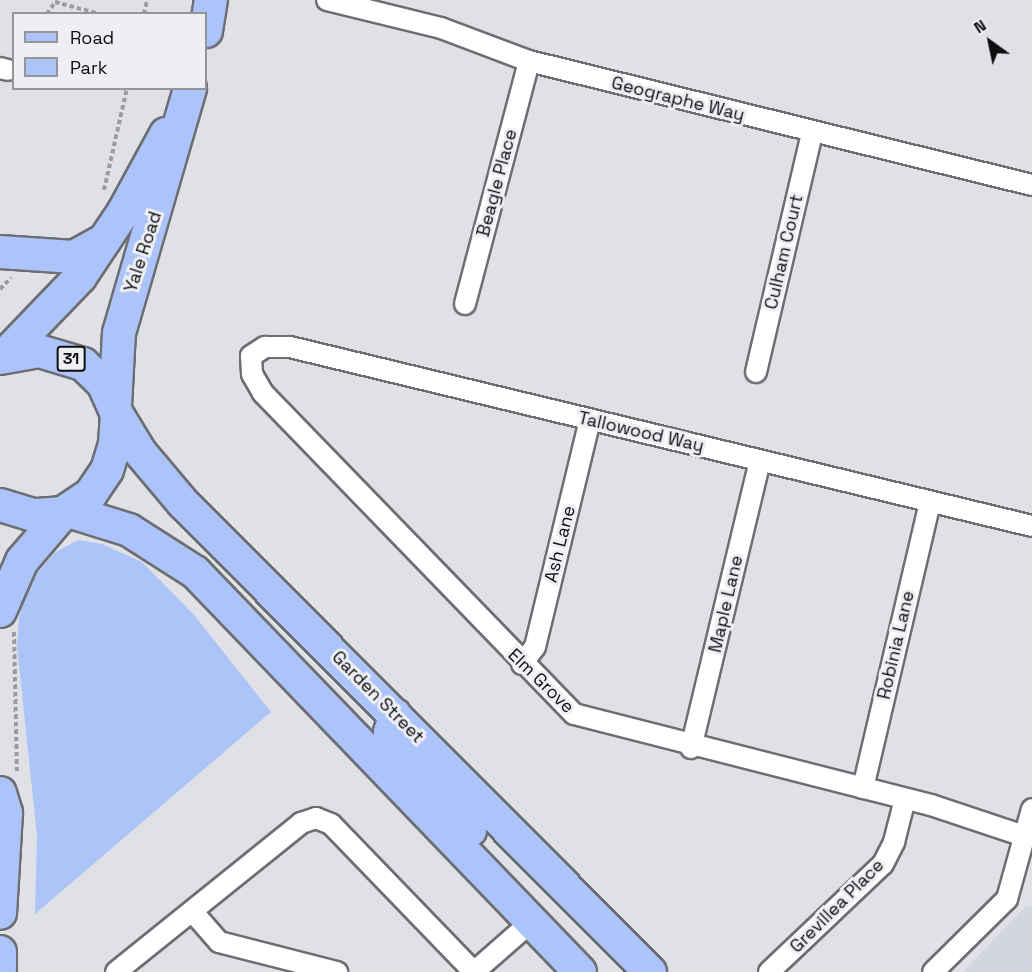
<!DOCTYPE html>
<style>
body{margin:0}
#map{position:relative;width:1032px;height:972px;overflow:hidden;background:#dfe1e6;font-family:"Space Grotesk",sans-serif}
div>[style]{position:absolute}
.built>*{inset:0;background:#d1d6e1}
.green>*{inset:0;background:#adc4f8}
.path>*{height:4px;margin-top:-2px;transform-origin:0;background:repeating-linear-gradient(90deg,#999b9e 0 4.5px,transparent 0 7.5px)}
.roads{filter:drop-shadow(2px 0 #6d6e72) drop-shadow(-2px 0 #6d6e72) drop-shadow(0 2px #6d6e72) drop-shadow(0 -2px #6d6e72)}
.street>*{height:20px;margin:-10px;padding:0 10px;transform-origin:10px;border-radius:10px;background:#fff}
.primary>*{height:32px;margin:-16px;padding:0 16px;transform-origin:16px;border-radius:16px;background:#acc4fa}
span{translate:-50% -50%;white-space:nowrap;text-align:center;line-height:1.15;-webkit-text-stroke:6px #edeff3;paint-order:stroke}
.shield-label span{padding:2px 4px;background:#edeff3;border:2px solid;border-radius:4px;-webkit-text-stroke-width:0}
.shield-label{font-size:16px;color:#0d0e0f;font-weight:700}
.street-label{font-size:18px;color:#0d0e0f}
.legend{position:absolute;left:12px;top:12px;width:195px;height:78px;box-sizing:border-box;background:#edeff3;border:2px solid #939598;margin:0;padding:8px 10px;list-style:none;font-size:18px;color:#0d0e0f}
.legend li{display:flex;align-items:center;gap:12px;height:30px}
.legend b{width:30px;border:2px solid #939598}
.north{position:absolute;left:960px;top:12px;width:60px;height:60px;-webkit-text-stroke:4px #edeff3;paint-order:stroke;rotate:327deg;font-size:16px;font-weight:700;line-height:24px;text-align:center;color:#0d0e0f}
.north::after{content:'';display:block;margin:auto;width:21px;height:27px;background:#0d0e0f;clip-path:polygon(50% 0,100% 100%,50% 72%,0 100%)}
</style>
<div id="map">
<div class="built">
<i style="clip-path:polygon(1026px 906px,1032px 906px,1032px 972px,963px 972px)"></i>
</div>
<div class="green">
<i style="clip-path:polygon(78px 540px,102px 544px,142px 562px,194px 615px,271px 712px,35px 914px,37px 836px,17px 646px,19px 618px,24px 595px,38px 572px,54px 553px)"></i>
</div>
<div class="path">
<i style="left:47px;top:14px;width:14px;rotate:-56deg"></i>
<i style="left:55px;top:2px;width:47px;rotate:14.9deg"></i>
<i style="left:144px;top:14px;width:14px;rotate:-78deg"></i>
<i style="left:104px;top:190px;width:105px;rotate:-77.3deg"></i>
<i style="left:0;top:289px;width:16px;rotate:-45deg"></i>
<i style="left:14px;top:632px;width:142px;rotate:88.8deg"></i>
</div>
<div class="roads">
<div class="street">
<i style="left:327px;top:0;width:117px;rotate:13.8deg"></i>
<i style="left:441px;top:28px;width:94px;rotate:20.6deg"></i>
<i style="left:529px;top:61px;width:518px;rotate:13.85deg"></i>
<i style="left:0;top:68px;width:8px;rotate:14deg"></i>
<i style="left:465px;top:304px;width:251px;rotate:-75.2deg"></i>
<i style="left:756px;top:372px;width:245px;rotate:-76.8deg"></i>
<i style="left:522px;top:664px;width:21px;rotate:-53deg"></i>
<i style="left:535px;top:647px;width:234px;rotate:-76.4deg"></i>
<i style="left:691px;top:748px;width:295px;rotate:-76.5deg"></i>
<i style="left:863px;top:788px;width:294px;rotate:-76.8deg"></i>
<i style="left:1024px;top:836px;width:98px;rotate:-161.6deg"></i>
<i style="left:931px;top:805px;width:368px;rotate:-165.7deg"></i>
<i style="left:574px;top:714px;width:447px;rotate:-134.1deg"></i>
<i style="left:263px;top:393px;width:22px;rotate:-120deg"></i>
<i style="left:252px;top:374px;width:18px;rotate:-93deg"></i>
<i style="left:251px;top:356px;width:17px;rotate:-33deg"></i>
<i style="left:265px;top:347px;width:25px"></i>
<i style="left:290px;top:347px;width:763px;rotate:13.56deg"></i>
<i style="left:192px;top:911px;width:41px;rotate:48.9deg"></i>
<i style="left:219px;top:942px;width:122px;rotate:14.3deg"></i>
<i style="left:116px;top:972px;width:238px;rotate:-38.8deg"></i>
<i style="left:301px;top:823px;width:16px;rotate:-18deg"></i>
<i style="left:316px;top:818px;width:16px;rotate:22deg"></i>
<i style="left:331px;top:824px;width:206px;rotate:46deg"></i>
<i style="left:474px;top:972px;width:74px;rotate:-41.2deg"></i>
<i style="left:769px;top:972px;width:157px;rotate:-43.5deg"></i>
<i style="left:883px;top:864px;width:25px;rotate:-63deg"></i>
<i style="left:894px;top:842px;width:44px;rotate:-75.7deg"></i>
<i style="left:933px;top:972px;width:104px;rotate:-44.6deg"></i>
<i style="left:1007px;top:899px;width:93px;rotate:-74.5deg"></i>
</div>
<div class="primary">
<i style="left:206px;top:31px;width:31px;rotate:-81deg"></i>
<i style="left:0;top:252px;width:74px;rotate:3.9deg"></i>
<i style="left:74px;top:257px;width:35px;rotate:-29deg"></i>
<i style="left:6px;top:354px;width:107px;rotate:-46.1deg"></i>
<i style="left:80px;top:277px;width:79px;rotate:-56.3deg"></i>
<i style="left:124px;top:211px;width:88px;rotate:-61.4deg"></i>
<i style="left:0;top:358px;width:40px;rotate:-10deg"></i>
<i style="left:39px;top:351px;width:46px;rotate:16.5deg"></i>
<i style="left:83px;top:364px;width:28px;rotate:44deg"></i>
<i style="left:103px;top:383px;width:34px;rotate:66deg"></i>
<i style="left:117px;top:414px;width:30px;rotate:94deg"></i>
<i style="left:115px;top:444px;width:27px;rotate:107deg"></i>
<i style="left:107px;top:470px;width:29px;rotate:124deg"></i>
<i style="left:91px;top:494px;width:34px;rotate:146deg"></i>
<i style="left:63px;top:513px;width:30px;rotate:176deg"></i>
<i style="left:33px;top:515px;width:34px;rotate:-163deg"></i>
<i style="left:115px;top:406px;width:73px;rotate:-86.9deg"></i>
<i style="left:119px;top:333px;width:255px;rotate:-73.8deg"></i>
<i style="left:117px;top:414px;width:44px;rotate:58.8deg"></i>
<i style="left:140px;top:452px;width:67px;rotate:49.9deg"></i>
<i style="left:183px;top:503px;width:662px;rotate:45.12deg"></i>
<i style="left:68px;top:511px;width:64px;rotate:17.3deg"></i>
<i style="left:129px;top:530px;width:78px;rotate:32.5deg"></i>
<i style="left:195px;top:572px;width:555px;rotate:46.09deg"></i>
<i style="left:0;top:611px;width:55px;rotate:-66.3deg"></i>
<i style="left:22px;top:561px;width:63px;rotate:-49.5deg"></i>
<i style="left:395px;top:715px;width:18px;rotate:106deg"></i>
<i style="left:390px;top:732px;width:18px;rotate:71deg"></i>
<i style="left:396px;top:749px;width:110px;rotate:47.6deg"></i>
<i style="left:0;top:793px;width:21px;rotate:73deg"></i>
<i style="left:6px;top:813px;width:100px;rotate:93.4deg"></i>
<i style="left:0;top:952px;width:17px;rotate:90deg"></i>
</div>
</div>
<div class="shield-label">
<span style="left:71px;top:359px">31</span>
</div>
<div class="street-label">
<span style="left:678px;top:99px;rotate:14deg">Geographe Way</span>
<span style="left:497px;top:183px;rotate:-75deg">Beagle Place</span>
<span style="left:143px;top:252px;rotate:-72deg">Yale Road</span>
<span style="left:784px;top:252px;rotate:-77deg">Culham Court</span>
<span style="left:641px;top:432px;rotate:13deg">Tallowood Way</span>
<span style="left:560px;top:544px;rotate:-76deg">Ash Lane</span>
<span style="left:726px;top:604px;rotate:-77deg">Maple Lane</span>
<span style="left:896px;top:645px;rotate:-77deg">Robinia Lane</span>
<span style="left:541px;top:681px;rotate:44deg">Elm Grove</span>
<span style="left:378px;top:697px;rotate:45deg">Garden Street</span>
<span style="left:837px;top:906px;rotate:-45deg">Grevillea Place</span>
</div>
<ul class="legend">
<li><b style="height:8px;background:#acc4fa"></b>Road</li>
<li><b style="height:16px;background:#adc4f8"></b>Park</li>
</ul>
<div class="north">N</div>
</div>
